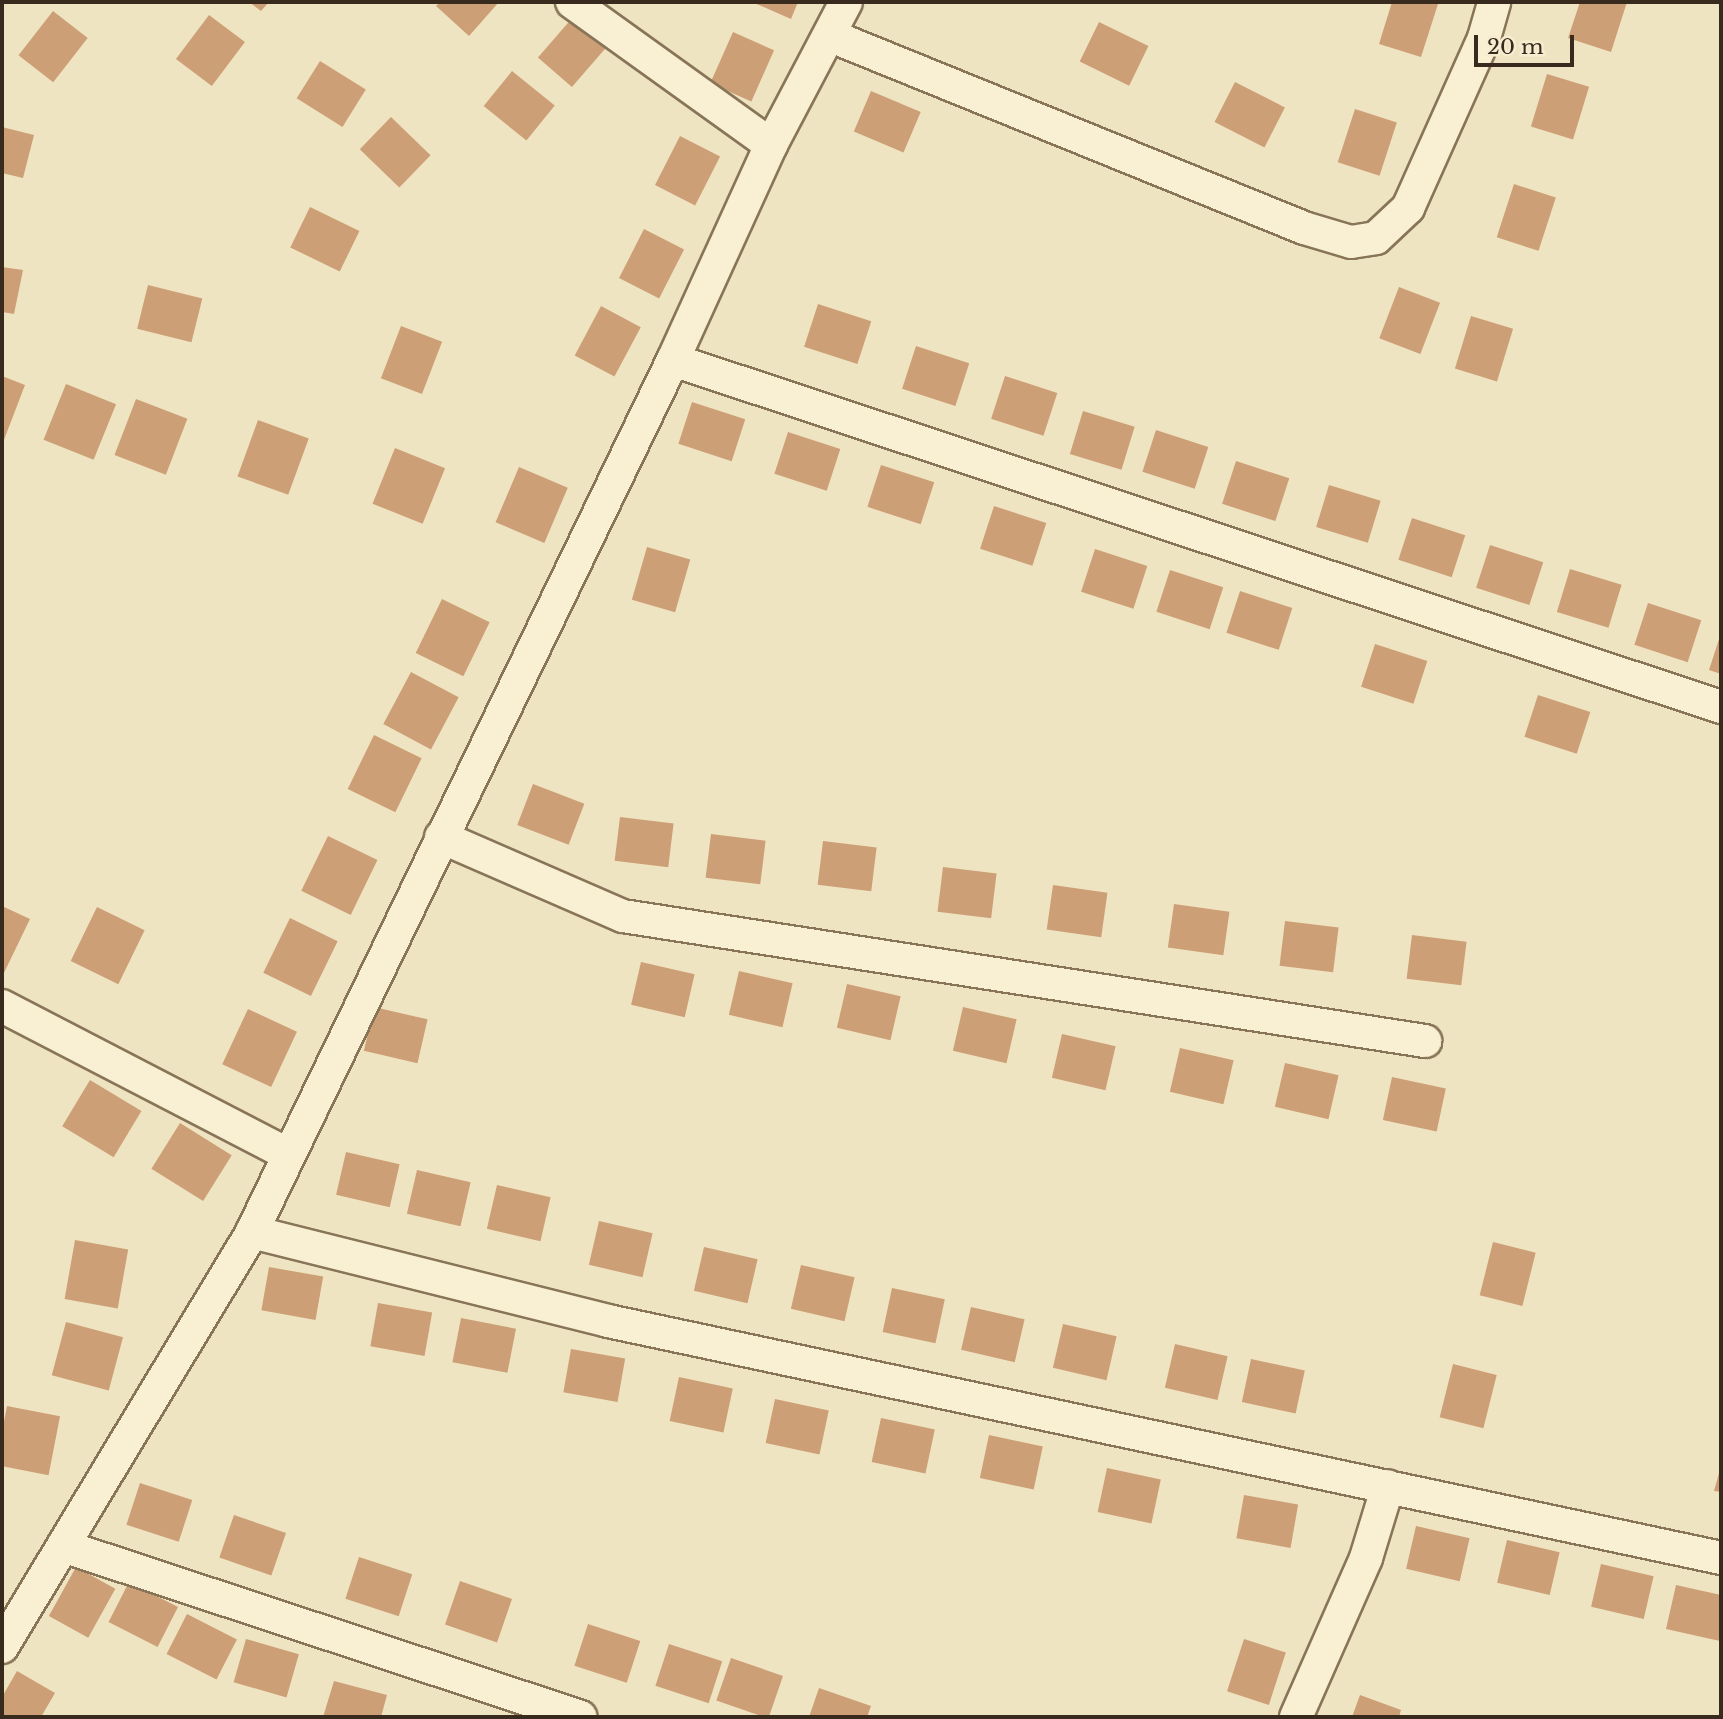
<!DOCTYPE html>
<style>
body{margin:0}
#map{position:relative;width:1723px;height:1719px;overflow:hidden;background:#efe4c1;font-family:"Libre Baskerville",serif}
div>[style]{position:absolute}
.building>*{inset:0;background:#cd9f76;transform-origin:0 0}
.roads{filter:drop-shadow(2px 0 #887558) drop-shadow(-2px 0 #887558) drop-shadow(0 2px #887558) drop-shadow(0 -2px #887558)}
.minor>*{height:32px;margin:-16px;padding:0 16px;transform-origin:16px;border-radius:16px;background:#f9f0d4}
span{translate:-50% -50%;white-space:nowrap;text-align:center;line-height:1.15;-webkit-text-stroke:5px #f6edd1;paint-order:stroke}
.frame{position:absolute;inset:0;border:4px solid #382b1d;pointer-events:none}
.scale{position:absolute;left:1474px;top:35px;width:100px;height:32px;box-sizing:border-box;border:4px solid #382b1d;border-top:0;padding-left:9px;font-size:21px;line-height:24px;white-space:nowrap;color:#382b1d;-webkit-text-stroke:5px #f6edd1;paint-order:stroke}
</style>
<div id="map">
<div class="building">
<i style="clip-path:polygon(249px 2px,269px 2px,261px 11px)"></i>
<i style="clip-path:polygon(440px 2px,499px 2px,469px 36px,436px 6px)"></i>
<i style="clip-path:polygon(752px 2px,798px 2px,791px 19px)"></i>
<i style="clip-path:polygon(1392px 2px,1438px 4px,1421px 57px,1379px 44px)"></i>
<i style="clip-path:polygon(1580px 2px,1627px 2px,1611px 52px,1568px 38px)"></i>
<i style="left:53px;top:11px;width:44px;height:56px;rotate:38deg"></i>
<i style="left:209px;top:15px;width:45px;height:55px;rotate:37deg"></i>
<i style="left:574px;top:16px;width:45px;height:55px;rotate:41deg"></i>
<i style="left:1099px;top:22px;width:55px;height:44px;rotate:26deg"></i>
<i style="left:733px;top:32px;width:45px;height:56px;rotate:24deg"></i>
<i style="left:320px;top:61px;width:54px;height:44px;rotate:32deg"></i>
<i style="left:512px;top:71px;width:55px;height:45px;rotate:39deg"></i>
<i style="left:1547px;top:74px;width:44px;height:55px;rotate:17deg"></i>
<i style="left:1235px;top:82px;width:56px;height:45px;rotate:27deg"></i>
<i style="left:871px;top:91px;width:54px;height:44px;rotate:23deg"></i>
<i style="left:1355px;top:109px;width:44px;height:56px;rotate:18deg"></i>
<i style="left:391px;top:117px;width:55px;height:45px;rotate:44deg"></i>
<i style="clip-path:polygon(2px 127px,34px 135px,23px 178px,2px 173px)"></i>
<i style="left:680px;top:136px;width:45px;height:55px;rotate:27deg"></i>
<i style="left:1514px;top:184px;width:44px;height:56px;rotate:18deg"></i>
<i style="left:310px;top:207px;width:55px;height:45px;rotate:26deg"></i>
<i style="left:644px;top:229px;width:45px;height:55px;rotate:27deg"></i>
<i style="clip-path:polygon(2px 267px,23px 270px,14px 314px,2px 312px)"></i>
<i style="left:148px;top:285px;width:56px;height:45px;rotate:14deg"></i>
<i style="left:1399px;top:287px;width:44px;height:55px;rotate:21deg"></i>
<i style="left:818px;top:304px;width:56px;height:45px;rotate:18deg"></i>
<i style="left:601px;top:306px;width:45px;height:56px;rotate:28deg"></i>
<i style="left:1471px;top:316px;width:44px;height:55px;rotate:17deg"></i>
<i style="left:401px;top:326px;width:44px;height:56px;rotate:21deg"></i>
<i style="left:916px;top:346px;width:56px;height:45px;rotate:18deg"></i>
<i style="clip-path:polygon(2px 376px,25px 385px,2px 445px)"></i>
<i style="left:1005px;top:376px;width:55px;height:45px;rotate:18deg"></i>
<i style="left:66px;top:384px;width:54px;height:60px;rotate:22deg"></i>
<i style="left:136px;top:399px;width:55px;height:60px;rotate:21deg"></i>
<i style="left:692px;top:402px;width:56px;height:44px;rotate:18deg"></i>
<i style="left:1083px;top:411px;width:54px;height:45px;rotate:17deg"></i>
<i style="left:258px;top:420px;width:54px;height:60px;rotate:20deg"></i>
<i style="left:1156px;top:430px;width:55px;height:44px;rotate:18deg"></i>
<i style="left:788px;top:432px;width:55px;height:44px;rotate:18deg"></i>
<i style="left:395px;top:448px;width:54px;height:60px;rotate:22deg"></i>
<i style="left:1236px;top:461px;width:56px;height:45px;rotate:18deg"></i>
<i style="left:881px;top:465px;width:56px;height:44px;rotate:18deg"></i>
<i style="left:519px;top:467px;width:53px;height:60px;rotate:23deg"></i>
<i style="left:1329px;top:485px;width:54px;height:44px;rotate:17deg"></i>
<i style="left:994px;top:506px;width:55px;height:45px;rotate:18deg"></i>
<i style="left:1412px;top:518px;width:56px;height:44px;rotate:18deg"></i>
<i style="left:1490px;top:545px;width:56px;height:45px;rotate:18deg"></i>
<i style="left:647px;top:547px;width:45px;height:55px;rotate:16deg"></i>
<i style="left:1095px;top:549px;width:55px;height:45px;rotate:18deg"></i>
<i style="left:1570px;top:569px;width:54px;height:45px;rotate:17deg"></i>
<i style="left:1170px;top:570px;width:56px;height:44px;rotate:18deg"></i>
<i style="left:1240px;top:591px;width:55px;height:44px;rotate:18deg"></i>
<i style="left:442px;top:599px;width:53px;height:60px;rotate:26deg"></i>
<i style="left:1648px;top:603px;width:56px;height:44px;rotate:18deg"></i>
<i style="clip-path:polygon(1721px 633px,1721px 674px,1709px 670px)"></i>
<i style="left:1375px;top:644px;width:55px;height:45px;rotate:18deg"></i>
<i style="left:411px;top:672px;width:54px;height:59px;rotate:28deg"></i>
<i style="left:1538px;top:695px;width:55px;height:44px;rotate:18deg"></i>
<i style="left:374px;top:735px;width:53px;height:60px;rotate:26deg"></i>
<i style="left:533px;top:784px;width:55px;height:44px;rotate:21deg"></i>
<i style="left:620px;top:817px;width:54px;height:44px;rotate:7deg"></i>
<i style="left:711px;top:834px;width:55px;height:44px;rotate:7deg"></i>
<i style="left:328px;top:836px;width:55px;height:61px;rotate:26deg"></i>
<i style="left:823px;top:841px;width:54px;height:44px;rotate:7deg"></i>
<i style="left:943px;top:867px;width:54px;height:45px;rotate:7deg"></i>
<i style="left:1053px;top:885px;width:55px;height:45px;rotate:8deg"></i>
<i style="left:1174px;top:904px;width:56px;height:44px;rotate:8deg"></i>
<i style="clip-path:polygon(2px 906px,30px 919px,2px 977px)"></i>
<i style="left:97px;top:907px;width:53px;height:60px;rotate:26deg"></i>
<i style="left:290px;top:918px;width:53px;height:61px;rotate:26deg"></i>
<i style="left:1285px;top:921px;width:54px;height:45px;rotate:7deg"></i>
<i style="left:1412px;top:935px;width:55px;height:44px;rotate:7deg"></i>
<i style="left:641px;top:962px;width:55px;height:44px;rotate:13deg"></i>
<i style="left:739px;top:971px;width:55px;height:45px;rotate:13deg"></i>
<i style="left:847px;top:984px;width:55px;height:45px;rotate:13deg"></i>
<i style="left:374px;top:1007px;width:55px;height:45px;rotate:13deg"></i>
<i style="left:963px;top:1007px;width:55px;height:45px;rotate:13deg"></i>
<i style="left:248px;top:1009px;width:54px;height:61px;rotate:25deg"></i>
<i style="left:1062px;top:1034px;width:55px;height:45px;rotate:13deg"></i>
<i style="left:1180px;top:1048px;width:55px;height:45px;rotate:13deg"></i>
<i style="left:1285px;top:1063px;width:55px;height:45px;rotate:13deg"></i>
<i style="left:1392px;top:1077px;width:55px;height:44px;rotate:12deg"></i>
<i style="left:90px;top:1080px;width:60px;height:54px;rotate:31deg"></i>
<i style="left:180px;top:1123px;width:61px;height:54px;rotate:32deg"></i>
<i style="left:346px;top:1152px;width:55px;height:44px;rotate:13deg"></i>
<i style="left:417px;top:1170px;width:55px;height:45px;rotate:13deg"></i>
<i style="left:497px;top:1185px;width:55px;height:45px;rotate:13deg"></i>
<i style="left:599px;top:1221px;width:55px;height:45px;rotate:13deg"></i>
<i style="left:75px;top:1240px;width:54px;height:60px;rotate:10deg"></i>
<i style="left:1493px;top:1242px;width:44px;height:55px;rotate:14deg"></i>
<i style="left:704px;top:1247px;width:55px;height:45px;rotate:13deg"></i>
<i style="left:801px;top:1265px;width:55px;height:45px;rotate:13deg"></i>
<i style="left:269px;top:1267px;width:55px;height:44px;rotate:10deg"></i>
<i style="left:892px;top:1288px;width:54px;height:45px;rotate:12deg"></i>
<i style="left:378px;top:1303px;width:55px;height:44px;rotate:10deg"></i>
<i style="left:971px;top:1307px;width:55px;height:44px;rotate:13deg"></i>
<i style="left:461px;top:1318px;width:56px;height:45px;rotate:11deg"></i>
<i style="left:66px;top:1322px;width:59px;height:55px;rotate:15deg"></i>
<i style="left:1063px;top:1324px;width:55px;height:45px;rotate:13deg"></i>
<i style="left:1175px;top:1344px;width:54px;height:45px;rotate:13deg"></i>
<i style="left:571px;top:1349px;width:55px;height:44px;rotate:10deg"></i>
<i style="left:1251px;top:1359px;width:55px;height:44px;rotate:12deg"></i>
<i style="left:1453px;top:1364px;width:45px;height:55px;rotate:14deg"></i>
<i style="left:679px;top:1377px;width:55px;height:45px;rotate:12deg"></i>
<i style="left:775px;top:1399px;width:55px;height:45px;rotate:12deg"></i>
<i style="left:7px;top:1406px;width:54px;height:60px;rotate:11deg"></i>
<i style="left:881px;top:1418px;width:55px;height:45px;rotate:12deg"></i>
<i style="left:989px;top:1435px;width:55px;height:44px;rotate:12deg"></i>
<i style="clip-path:polygon(1721px 1466px,1721px 1492px,1714px 1491px)"></i>
<i style="left:1107px;top:1468px;width:55px;height:45px;rotate:12deg"></i>
<i style="left:140px;top:1483px;width:55px;height:44px;rotate:18deg"></i>
<i style="left:1244px;top:1495px;width:55px;height:44px;rotate:10deg"></i>
<i style="left:234px;top:1515px;width:55px;height:45px;rotate:19deg"></i>
<i style="left:1416px;top:1526px;width:55px;height:44px;rotate:13deg"></i>
<i style="left:1507px;top:1540px;width:54px;height:44px;rotate:13deg"></i>
<i style="left:359px;top:1557px;width:56px;height:44px;rotate:18deg"></i>
<i style="left:1601px;top:1564px;width:54px;height:44px;rotate:13deg"></i>
<i style="left:76px;top:1567px;width:45px;height:56px;rotate:29deg"></i>
<i style="left:460px;top:1581px;width:55px;height:46px;rotate:19deg"></i>
<i style="left:129px;top:1582px;width:55px;height:45px;rotate:27deg"></i>
<i style="clip-path:polygon(1676px 1585px,1721px 1595px,1720px 1641px,1666px 1629px)"></i>
<i style="left:187px;top:1614px;width:56px;height:45px;rotate:27deg"></i>
<i style="left:588px;top:1624px;width:55px;height:44px;rotate:18deg"></i>
<i style="left:246px;top:1639px;width:55px;height:45px;rotate:16deg"></i>
<i style="left:1244px;top:1639px;width:44px;height:55px;rotate:18deg"></i>
<i style="left:669px;top:1644px;width:56px;height:44px;rotate:18deg"></i>
<i style="left:731px;top:1658px;width:55px;height:45px;rotate:19deg"></i>
<i style="clip-path:polygon(17px 1671px,55px 1693px,41px 1717px,2px 1717px,2px 1697px)"></i>
<i style="clip-path:polygon(334px 1681px,387px 1695px,381px 1717px,323px 1717px)"></i>
<i style="clip-path:polygon(819px 1688px,871px 1706px,867px 1717px,809px 1717px)"></i>
<i style="clip-path:polygon(1360px 1695px,1401px 1710px,1399px 1717px,1352px 1717px)"></i>
</div>
<div class="roads">
<div class="minor">
<i style="left:572px;top:2px;width:245px;rotate:35.7deg"></i>
<i style="left:831px;top:36px;width:510px;rotate:22.09deg"></i>
<i style="left:1304px;top:228px;width:49px;rotate:16.6deg"></i>
<i style="left:1351px;top:242px;width:25px;rotate:-9deg"></i>
<i style="left:1376px;top:238px;width:44px;rotate:-43.2deg"></i>
<i style="left:1408px;top:208px;width:186px;rotate:-65.9deg"></i>
<i style="left:1484px;top:38px;width:37px;rotate:-74deg"></i>
<i style="left:673px;top:360px;width:1104px;rotate:18.32deg"></i>
<i style="left:441px;top:837px;width:198px;rotate:23.5deg"></i>
<i style="left:623px;top:916px;width:812px;rotate:8.86deg"></i>
<i style="left:2px;top:1006px;width:321px;rotate:27.4deg"></i>
<i style="left:252px;top:1232px;width:367px;rotate:14deg"></i>
<i style="left:608px;top:1321px;width:1138px;rotate:12.02deg"></i>
<i style="left:63px;top:1546px;width:545px;rotate:18.27deg"></i>
<i style="left:2px;top:1647px;width:484px;rotate:-58.9deg"></i>
<i style="left:252px;top:1232px;width:968px;rotate:-64.23deg"></i>
<i style="left:673px;top:360px;width:236px;rotate:-65.5deg"></i>
<i style="left:771px;top:145px;width:161px;rotate:-62.3deg"></i>
<i style="left:1296px;top:1717px;width:174px;rotate:-66.2deg"></i>
<i style="left:1366px;top:1558px;width:75px;rotate:-73deg"></i>
</div>
</div>
<div class="frame"></div>
<div class="scale">20 m</div>
</div>
